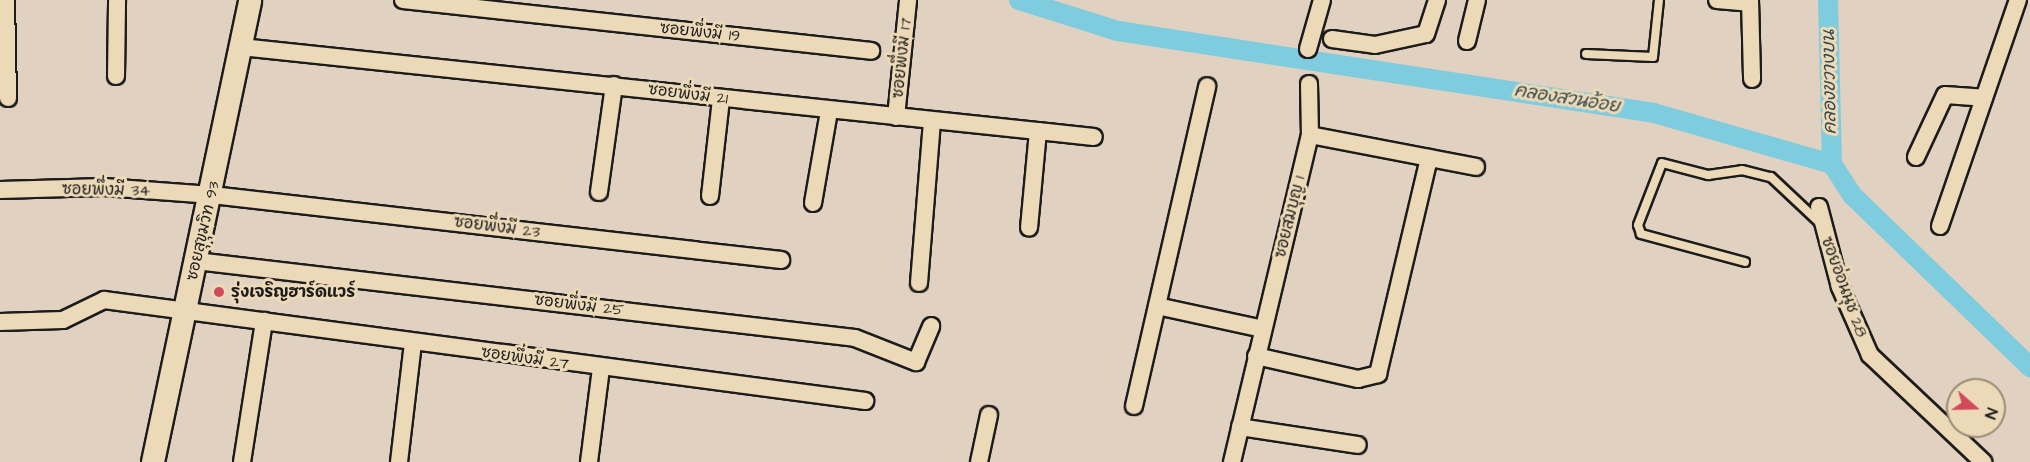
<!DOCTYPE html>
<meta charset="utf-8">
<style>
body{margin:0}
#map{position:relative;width:2030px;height:462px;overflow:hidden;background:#e1d1c0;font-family:"Architects Daughter","Playpen Sans Thai",sans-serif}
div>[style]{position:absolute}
.canal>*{height:20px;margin:-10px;padding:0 10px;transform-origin:10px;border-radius:10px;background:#80ccdf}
.roads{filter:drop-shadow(2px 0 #1c1c1c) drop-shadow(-2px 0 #1c1c1c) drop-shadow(0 2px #1c1c1c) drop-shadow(0 -2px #1c1c1c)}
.lane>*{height:8px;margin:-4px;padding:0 4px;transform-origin:4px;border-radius:4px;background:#ecd9b7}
.street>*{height:16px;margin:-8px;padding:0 8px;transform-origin:8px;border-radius:8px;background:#ecd9b7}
.secondary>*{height:22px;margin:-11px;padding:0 11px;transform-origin:11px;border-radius:11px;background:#ecd9b7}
.dots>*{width:16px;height:16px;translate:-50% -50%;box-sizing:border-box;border:3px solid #ecd9b7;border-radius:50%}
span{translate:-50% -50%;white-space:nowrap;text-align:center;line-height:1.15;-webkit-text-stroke:6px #ecd9b7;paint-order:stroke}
.street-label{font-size:16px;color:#1c1c1c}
.poi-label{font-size:16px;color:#1c1c1c;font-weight:700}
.left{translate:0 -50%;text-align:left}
.water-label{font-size:18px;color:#35484d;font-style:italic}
.north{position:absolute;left:1946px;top:378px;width:60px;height:60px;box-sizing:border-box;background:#ecd9b7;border:2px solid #998d79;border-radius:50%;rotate:110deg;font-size:16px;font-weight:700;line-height:24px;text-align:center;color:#1c1c1c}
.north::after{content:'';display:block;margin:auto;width:21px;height:27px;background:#d1495b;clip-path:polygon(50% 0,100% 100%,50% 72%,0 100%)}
</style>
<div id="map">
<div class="canal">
<i style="left:1019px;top:0;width:104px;rotate:17.4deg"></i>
<i style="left:1118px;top:31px;width:542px;rotate:8.7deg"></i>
<i style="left:1654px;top:113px;width:185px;rotate:16deg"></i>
<i style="left:1832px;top:164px;width:37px;rotate:57deg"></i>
<i style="left:1852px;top:195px;width:248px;rotate:44deg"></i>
<i style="left:1828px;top:0;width:164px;rotate:88.6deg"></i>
</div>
<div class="roads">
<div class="lane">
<i style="left:1586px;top:54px;width:67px;rotate:2.6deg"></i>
<i style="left:1653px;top:57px;width:57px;rotate:-84deg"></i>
<i style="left:1745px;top:262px;width:108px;rotate:-164.9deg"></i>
<i style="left:1641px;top:234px;width:9px;rotate:-108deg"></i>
<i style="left:1638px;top:225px;width:66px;rotate:-68.8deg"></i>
<i style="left:1662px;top:163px;width:48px;rotate:14.6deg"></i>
<i style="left:1708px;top:175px;width:34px;rotate:-8deg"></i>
<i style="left:1742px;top:170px;width:30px;rotate:14deg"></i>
<i style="left:1771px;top:177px;width:69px;rotate:43.2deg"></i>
</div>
<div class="street">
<i style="left:6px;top:0;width:98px;rotate:88.8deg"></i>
<i style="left:403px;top:0;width:471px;rotate:6.2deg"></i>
<i style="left:1717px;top:0;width:32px;rotate:5deg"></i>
<i style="left:1750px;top:0;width:79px;rotate:88.5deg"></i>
<i style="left:1332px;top:39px;width:43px;rotate:7.9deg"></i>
<i style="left:1375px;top:45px;width:52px;rotate:-12.2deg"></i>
<i style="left:1426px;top:34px;width:36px;rotate:-72deg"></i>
<i style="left:1467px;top:41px;width:42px;rotate:-76.3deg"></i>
<i style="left:241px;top:47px;width:801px;rotate:6.02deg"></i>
<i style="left:1038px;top:131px;width:97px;rotate:95.3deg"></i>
<i style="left:1308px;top:49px;width:51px;rotate:-74.1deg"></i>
<i style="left:116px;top:76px;width:76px;rotate:-89.2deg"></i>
<i style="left:1309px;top:84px;width:51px;rotate:88.9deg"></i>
<i style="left:896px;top:117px;width:118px;rotate:-84.1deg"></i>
<i style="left:1038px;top:131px;width:56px;rotate:6.1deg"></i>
<i style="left:1916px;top:157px;width:68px;rotate:-64.9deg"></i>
<i style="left:1945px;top:95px;width:39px;rotate:4deg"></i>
<i style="left:0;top:190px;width:104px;rotate:-1.7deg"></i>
<i style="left:104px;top:187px;width:108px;rotate:4.2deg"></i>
<i style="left:212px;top:195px;width:573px;rotate:6.52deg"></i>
<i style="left:599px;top:192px;width:108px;rotate:-82deg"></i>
<i style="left:710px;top:196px;width:98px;rotate:-83.5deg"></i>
<i style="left:813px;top:203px;width:93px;rotate:-80.1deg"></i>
<i style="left:1819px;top:207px;width:83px;rotate:75.3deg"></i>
<i style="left:1840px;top:287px;width:74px;rotate:66.2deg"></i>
<i style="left:1870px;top:355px;width:156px;rotate:43.4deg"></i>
<i style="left:1940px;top:226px;width:239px;rotate:-71deg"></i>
<i style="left:196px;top:261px;width:663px;rotate:6.66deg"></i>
<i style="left:855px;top:338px;width:66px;rotate:21.5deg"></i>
<i style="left:916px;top:362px;width:39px;rotate:-67deg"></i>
<i style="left:919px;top:283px;width:163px;rotate:-85.4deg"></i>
<i style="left:1157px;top:306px;width:108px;rotate:12.2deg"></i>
<i style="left:0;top:322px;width:63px;rotate:-1.8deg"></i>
<i style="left:63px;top:320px;width:46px;rotate:-26deg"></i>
<i style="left:104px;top:300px;width:768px;rotate:7.56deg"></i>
<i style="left:1256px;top:356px;width:105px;rotate:12.7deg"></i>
<i style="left:1358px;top:379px;width:21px;rotate:-14deg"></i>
<i style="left:1378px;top:374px;width:222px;rotate:-76.7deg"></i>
<i style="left:1134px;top:406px;width:328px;rotate:-77.1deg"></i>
<i style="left:1240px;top:427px;width:119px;rotate:8.7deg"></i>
<i style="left:242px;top:462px;width:143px;rotate:-81.1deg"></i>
<i style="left:399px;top:462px;width:120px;rotate:-83.3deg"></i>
<i style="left:589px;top:462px;width:95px;rotate:-82.7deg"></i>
<i style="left:979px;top:462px;width:48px;rotate:-78deg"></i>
<i style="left:1232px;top:462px;width:336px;rotate:-76.6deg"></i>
<i style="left:1310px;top:135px;width:169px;rotate:10.9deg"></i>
</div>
<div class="secondary">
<i style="left:153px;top:462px;width:472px;rotate:-78.1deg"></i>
</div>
</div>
<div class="dots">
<i style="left:219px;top:292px;background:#d1495b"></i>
</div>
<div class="street-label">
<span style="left:700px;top:32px;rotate:6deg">ซอยพึ่งมี 19</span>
<span style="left:902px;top:58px;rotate:-84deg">ซอยพึ่งมี 17</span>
<span style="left:688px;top:94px;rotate:7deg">ซอยพึ่งมี 21</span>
<span style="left:106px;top:190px;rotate:1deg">ซอยพึ่งมี 34</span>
<span style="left:1290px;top:217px;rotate:-76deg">ซอยสมบุญ 1</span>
<span style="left:497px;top:227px;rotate:7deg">ซอยพึ่งมี 23</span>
<span style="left:203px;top:231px;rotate:-77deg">ซอยสุขุมวิท 93</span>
<span style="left:1844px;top:287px;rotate:70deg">ซอยอ่อนนุช 28</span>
<span style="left:579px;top:305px;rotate:7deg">ซอยพึ่งมี 25</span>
<span style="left:525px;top:358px;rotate:8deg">ซอยพึ่งมี 27</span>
</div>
<div class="poi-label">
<span class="left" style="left:231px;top:292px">รุ่งเจริญฮาร์ดแวร์</span>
</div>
<div class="water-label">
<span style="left:1830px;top:82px;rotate:-91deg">คลองขวางบน</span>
<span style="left:1567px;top:99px;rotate:9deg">คลองสวนอ้อย</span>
</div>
<div class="north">N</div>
</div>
